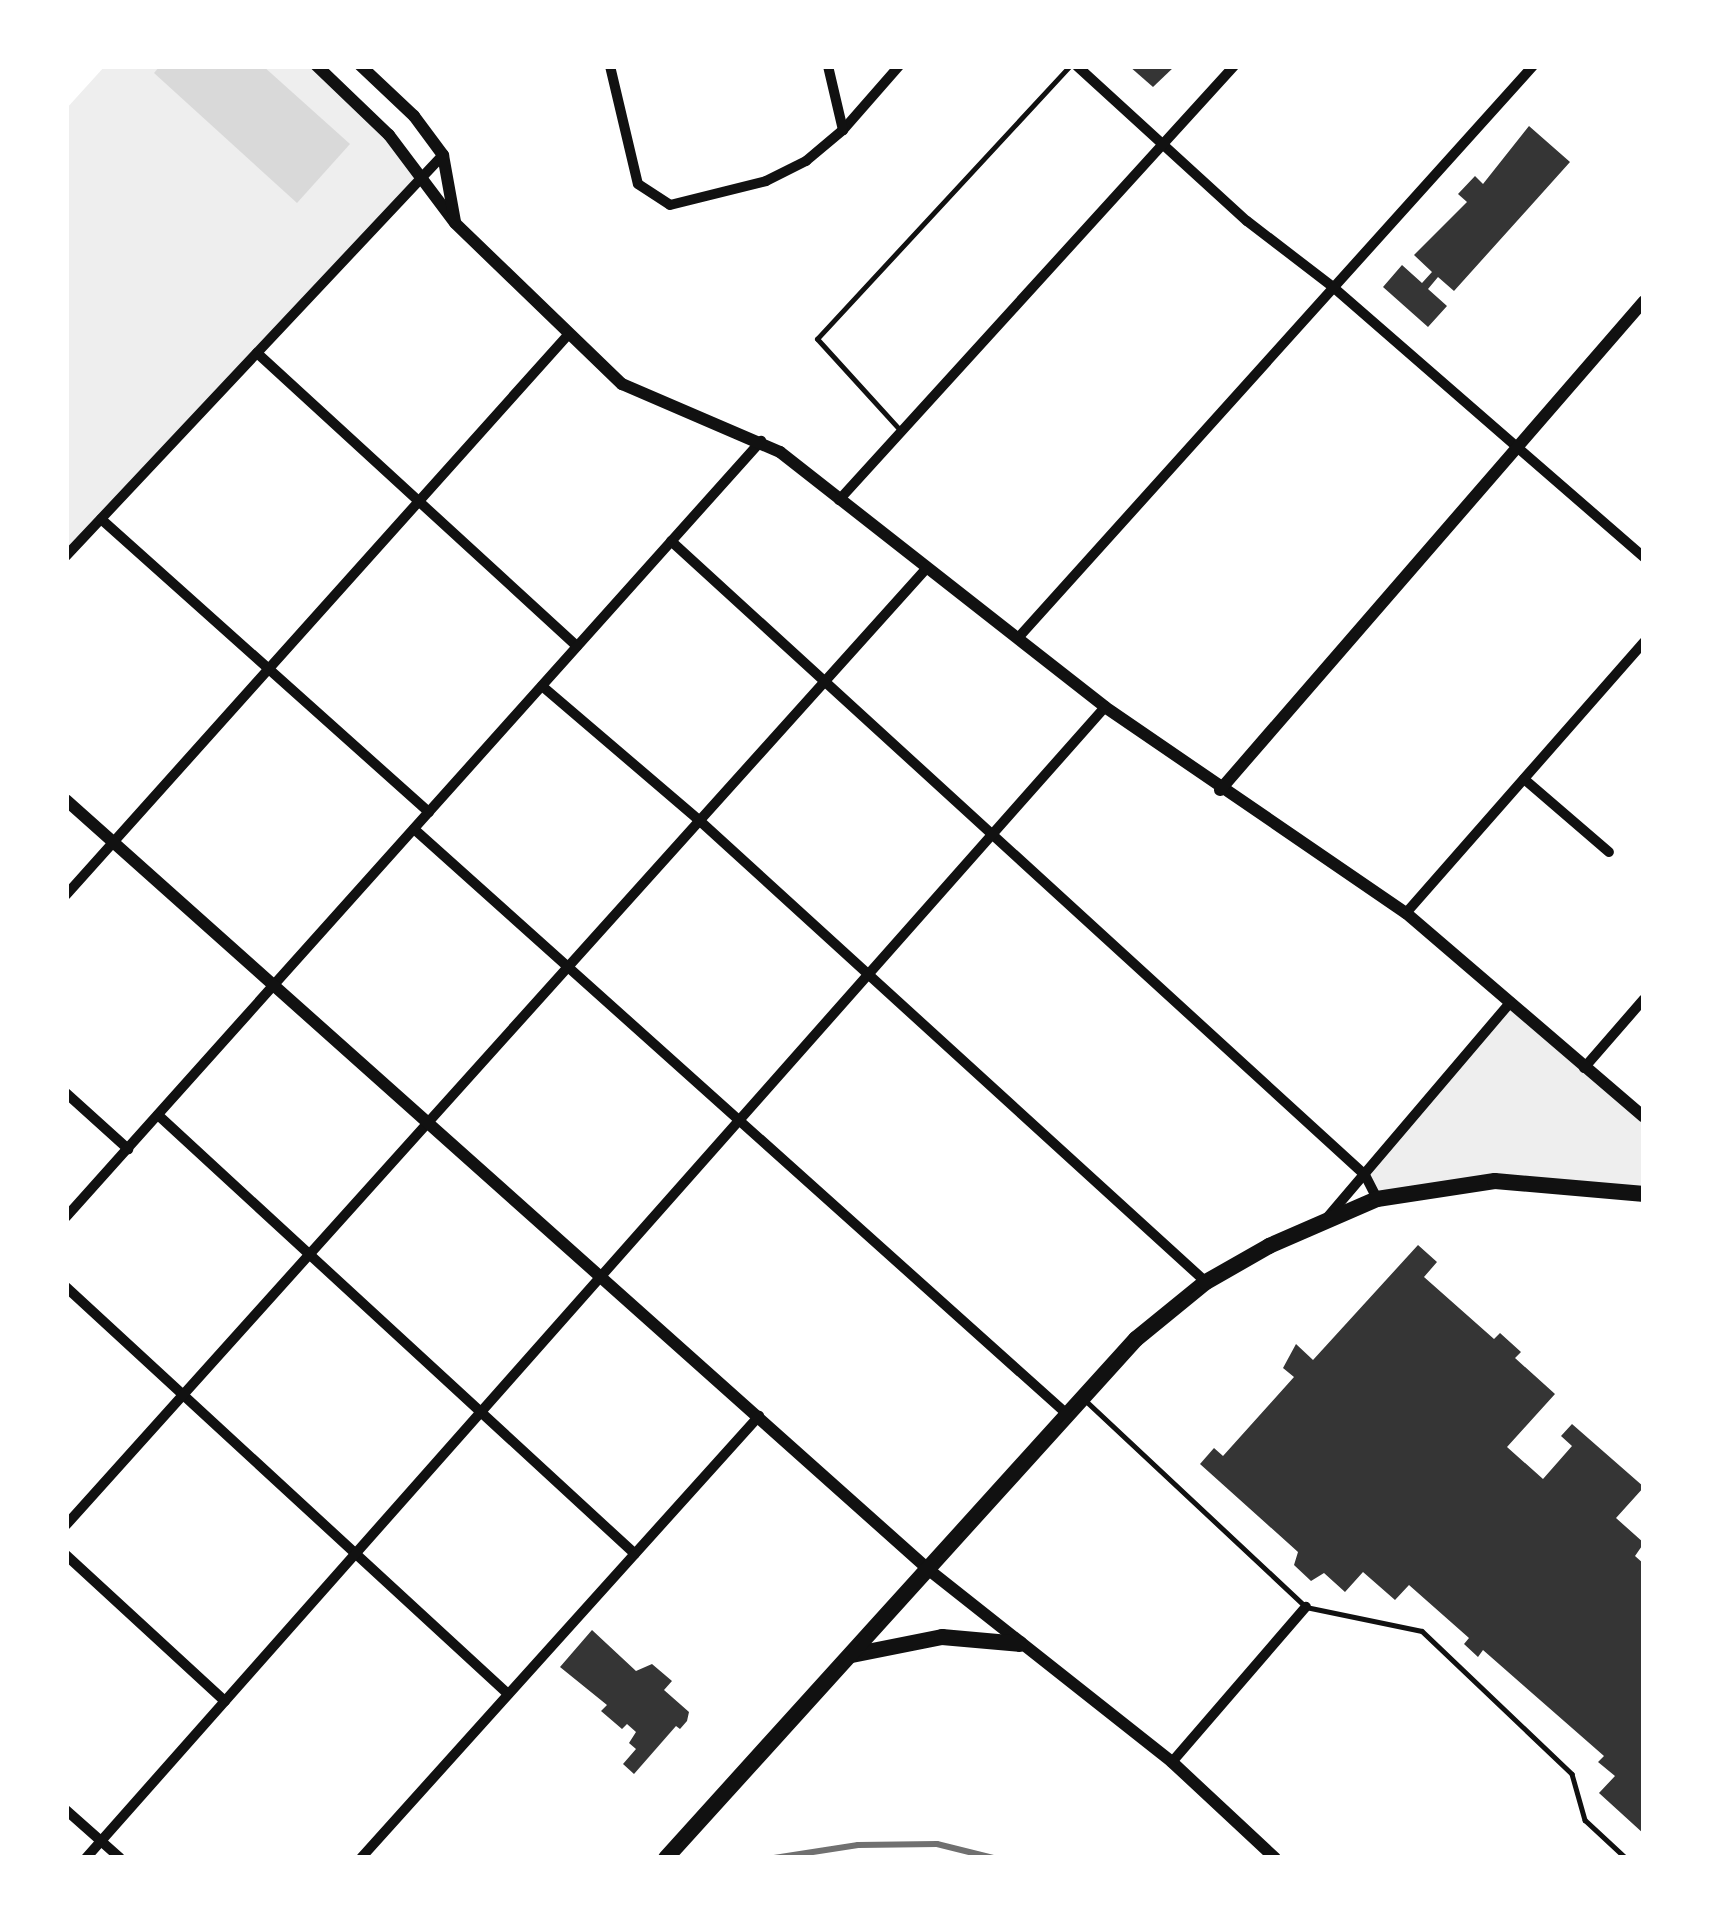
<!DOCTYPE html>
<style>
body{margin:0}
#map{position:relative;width:1710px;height:1924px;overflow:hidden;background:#fff;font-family:Overpass,sans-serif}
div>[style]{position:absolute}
.green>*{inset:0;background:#eee}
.water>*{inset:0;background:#d9d9d9}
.building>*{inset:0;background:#353535}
.service>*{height:4.5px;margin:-2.25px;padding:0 2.25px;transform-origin:2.25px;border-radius:2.25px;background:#111}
.minor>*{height:10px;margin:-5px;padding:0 5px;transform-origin:5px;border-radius:5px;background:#111}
.tertiary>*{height:12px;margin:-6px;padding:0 6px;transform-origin:6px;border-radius:6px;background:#111}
.primary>*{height:16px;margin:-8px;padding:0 8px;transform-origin:8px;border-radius:8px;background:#111}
.rail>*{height:6px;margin:-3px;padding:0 3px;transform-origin:3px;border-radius:3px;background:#707070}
span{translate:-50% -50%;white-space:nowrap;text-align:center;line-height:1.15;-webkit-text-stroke:10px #fff;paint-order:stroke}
.frame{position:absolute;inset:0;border:69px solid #fff;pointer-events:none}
</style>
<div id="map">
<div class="green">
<i style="clip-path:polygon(105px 66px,312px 66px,423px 177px,66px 556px,66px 109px)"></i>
<i style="clip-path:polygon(1511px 1002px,1644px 1120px,1644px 1194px,1495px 1181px,1377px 1199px,1365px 1175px)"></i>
</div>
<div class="water">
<i style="clip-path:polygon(160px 66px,263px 66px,350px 144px,297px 203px,154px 73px)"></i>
</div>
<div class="building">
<i style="clip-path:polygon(1129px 66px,1175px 66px,1153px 87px)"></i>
<i style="clip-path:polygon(1529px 126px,1570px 162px,1454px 291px,1438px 277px,1428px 289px,1447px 306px,1428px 327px,1383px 287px,1402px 265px,1422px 283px,1432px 272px,1414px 255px,1467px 202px,1458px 194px,1475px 176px,1483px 184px)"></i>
<i style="clip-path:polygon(1418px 1245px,1437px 1262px,1424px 1277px,1494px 1339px,1500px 1333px,1521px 1352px,1515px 1358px,1555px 1394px,1507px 1447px,1543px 1479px,1572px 1446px,1561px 1436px,1572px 1424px,1644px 1487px,1616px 1518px,1644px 1543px,1635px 1556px,1644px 1564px,1644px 1834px,1599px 1793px,1615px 1776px,1598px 1762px,1604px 1756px,1483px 1650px,1478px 1657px,1464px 1644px,1469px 1638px,1409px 1585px,1395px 1600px,1363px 1572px,1345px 1592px,1324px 1573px,1311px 1581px,1294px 1565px,1298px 1552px,1200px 1464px,1214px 1448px,1223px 1456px,1294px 1377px,1283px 1368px,1296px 1344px,1313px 1360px)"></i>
<i style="clip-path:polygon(592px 1630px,636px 1671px,652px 1664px,672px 1681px,664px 1690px,689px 1712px,687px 1721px,680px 1729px,676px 1726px,634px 1774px,623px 1764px,636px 1749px,629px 1743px,636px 1732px,627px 1724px,622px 1729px,601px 1711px,607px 1705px,560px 1667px)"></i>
</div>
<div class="service">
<i style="left:898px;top:428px;width:120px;rotate:-132.3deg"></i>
<i style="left:817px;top:339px;width:372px;rotate:-47.2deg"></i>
<i style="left:1085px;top:1400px;width:303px;rotate:43.1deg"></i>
<i style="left:1306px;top:1607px;width:118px;rotate:11.7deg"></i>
<i style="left:1422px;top:1631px;width:207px;rotate:43.6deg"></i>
<i style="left:1572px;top:1774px;width:48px;rotate:74.2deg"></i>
<i style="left:1585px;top:1820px;width:56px;rotate:42.8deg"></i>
</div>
<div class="minor">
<i style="left:610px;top:66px;width:121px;rotate:76.7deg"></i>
<i style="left:638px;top:184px;width:38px;rotate:33deg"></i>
<i style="left:670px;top:205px;width:99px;rotate:-14deg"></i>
<i style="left:766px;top:181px;width:45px;rotate:-26.6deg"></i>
<i style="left:806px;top:161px;width:48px;rotate:-40deg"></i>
<i style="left:843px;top:130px;width:85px;rotate:-48.8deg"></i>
<i style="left:828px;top:66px;width:66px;rotate:76.8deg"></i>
<i style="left:1077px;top:66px;width:230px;rotate:42.4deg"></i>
<i style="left:1247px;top:221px;width:108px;rotate:37.5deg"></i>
<i style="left:1333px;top:287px;width:412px;rotate:41deg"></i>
<i style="left:257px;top:353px;width:434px;rotate:42.5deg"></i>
<i style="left:839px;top:500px;width:587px;rotate:-47.69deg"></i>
<i style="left:101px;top:519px;width:440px;rotate:41.8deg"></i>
<i style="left:671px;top:541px;width:940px;rotate:42.41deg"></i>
<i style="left:1365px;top:1175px;width:27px;rotate:63deg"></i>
<i style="left:66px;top:556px;width:550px;rotate:-46.77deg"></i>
<i style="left:1018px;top:638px;width:770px;rotate:-48deg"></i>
<i style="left:542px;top:686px;width:208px;rotate:40.5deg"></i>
<i style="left:700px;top:821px;width:685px;rotate:42.34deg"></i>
<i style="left:1524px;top:779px;width:112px;rotate:40.7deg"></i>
<i style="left:414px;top:829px;width:878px;rotate:41.86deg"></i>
<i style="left:66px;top:895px;width:752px;rotate:-48.13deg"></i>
<i style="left:1406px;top:913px;width:361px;rotate:-48.7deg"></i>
<i style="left:1584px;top:1068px;width:91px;rotate:-49deg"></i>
<i style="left:66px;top:1093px;width:84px;rotate:42.1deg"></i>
<i style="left:158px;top:1115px;width:648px;rotate:42.62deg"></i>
<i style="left:66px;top:1217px;width:1042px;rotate:-48.15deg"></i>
<i style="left:1326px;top:1219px;width:285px;rotate:-49.6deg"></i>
<i style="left:66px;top:1287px;width:601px;rotate:42.64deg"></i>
<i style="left:66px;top:1525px;width:1286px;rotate:-48.03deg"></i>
<i style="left:66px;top:1555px;width:216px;rotate:42.6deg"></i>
<i style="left:1172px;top:1762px;width:205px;rotate:-49.2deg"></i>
<i style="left:66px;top:1810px;width:72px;rotate:41.6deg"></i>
<i style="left:86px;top:1858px;width:1537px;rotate:-48.48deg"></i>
<i style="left:361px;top:1858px;width:595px;rotate:-48deg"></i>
</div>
<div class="tertiary">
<i style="left:317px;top:66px;width:100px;rotate:43.8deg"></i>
<i style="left:389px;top:135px;width:110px;rotate:53.1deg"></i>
<i style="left:455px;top:223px;width:232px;rotate:44deg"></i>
<i style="left:622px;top:384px;width:172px;rotate:23.3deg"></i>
<i style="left:780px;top:452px;width:413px;rotate:38.1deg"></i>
<i style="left:1105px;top:707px;width:365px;rotate:34.4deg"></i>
<i style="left:1406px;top:913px;width:313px;rotate:40.6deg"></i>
<i style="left:361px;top:66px;width:73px;rotate:43.3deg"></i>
<i style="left:414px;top:116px;width:49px;rotate:53.4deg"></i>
<i style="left:443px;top:155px;width:68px;rotate:79.8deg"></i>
<i style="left:1220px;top:790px;width:647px;rotate:-49.07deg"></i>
<i style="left:66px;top:800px;width:1157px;rotate:41.74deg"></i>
<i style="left:929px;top:1570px;width:310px;rotate:38.3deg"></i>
<i style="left:1172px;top:1762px;width:141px;rotate:43deg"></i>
</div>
<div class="primary">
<i style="left:852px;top:1655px;width:92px;rotate:-11.3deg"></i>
<i style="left:942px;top:1637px;width:78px;rotate:5.1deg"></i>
<i style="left:666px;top:1858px;width:700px;rotate:-47.84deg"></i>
<i style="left:1136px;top:1339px;width:90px;rotate:-39.2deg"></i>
<i style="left:1206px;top:1282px;width:73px;rotate:-29.7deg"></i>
<i style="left:1269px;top:1246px;width:118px;rotate:-23.5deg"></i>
<i style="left:1377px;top:1199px;width:119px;rotate:-8.7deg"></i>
<i style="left:1495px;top:1181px;width:150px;rotate:5deg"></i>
</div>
<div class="rail">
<i style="left:774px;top:1858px;width:85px;rotate:-8.8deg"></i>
<i style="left:858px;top:1845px;width:79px;rotate:-0.7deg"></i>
<i style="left:937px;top:1844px;width:58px;rotate:14deg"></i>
</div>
<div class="frame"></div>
</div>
